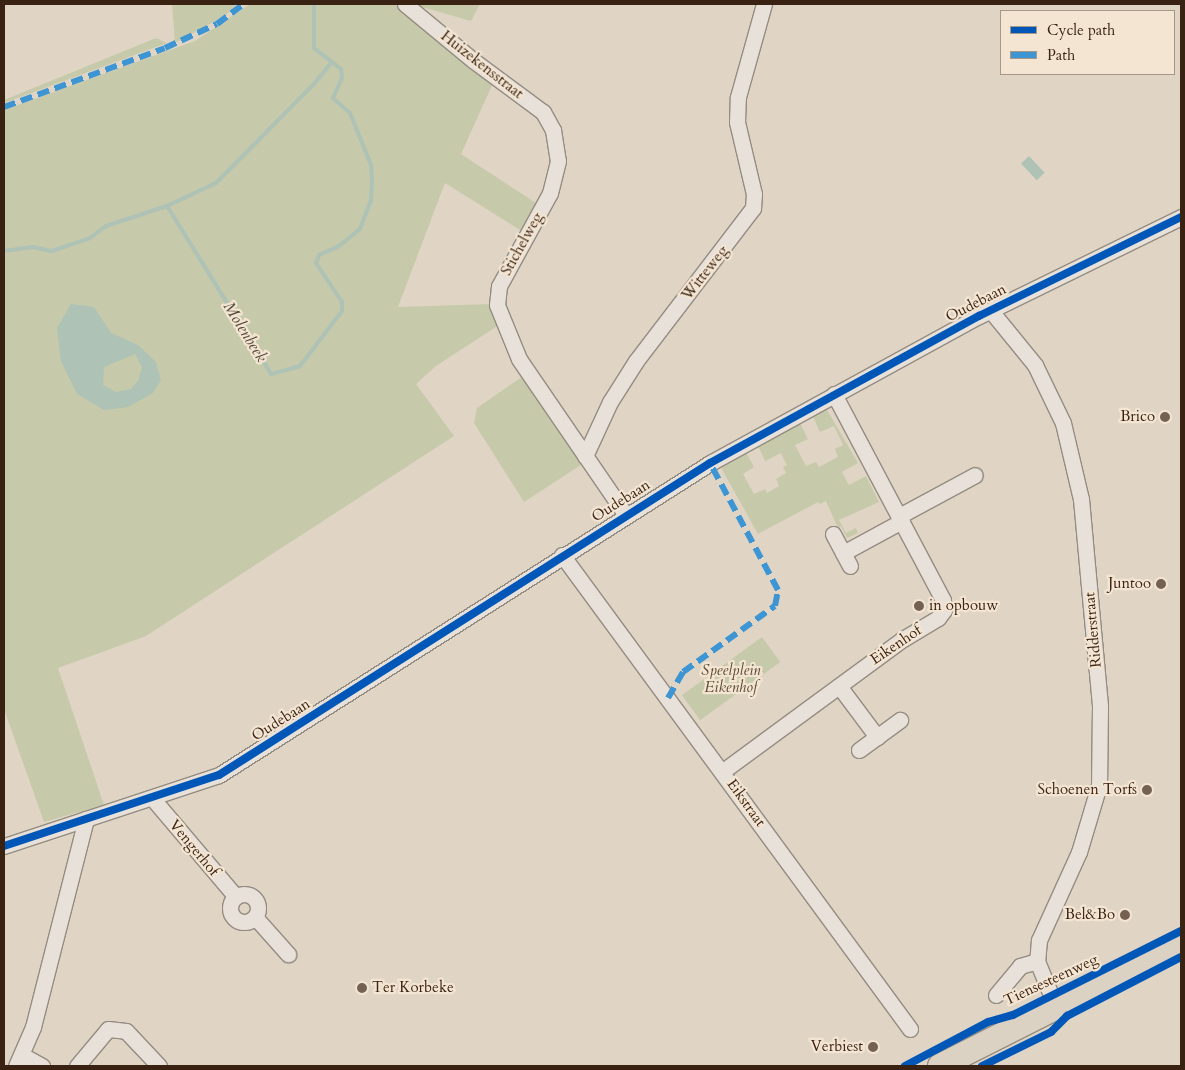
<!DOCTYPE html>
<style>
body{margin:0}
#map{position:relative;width:1185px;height:1070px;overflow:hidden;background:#e0d5c5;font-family:Cardo,serif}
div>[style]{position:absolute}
.green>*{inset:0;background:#c6c9aa;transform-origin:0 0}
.water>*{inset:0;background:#aec2b5;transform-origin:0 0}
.stream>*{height:4px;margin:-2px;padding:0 2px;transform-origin:2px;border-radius:2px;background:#aec2b5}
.roads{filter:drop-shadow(1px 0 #958c81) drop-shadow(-1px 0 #958c81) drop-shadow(0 1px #958c81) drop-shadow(0 -1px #958c81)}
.street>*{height:15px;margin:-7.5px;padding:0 7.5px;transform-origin:7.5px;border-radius:7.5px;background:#e7e1d9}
.street>.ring{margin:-7.5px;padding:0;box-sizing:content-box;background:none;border:15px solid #e7e1d9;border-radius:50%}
.primary>*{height:24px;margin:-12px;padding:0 12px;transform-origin:12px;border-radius:12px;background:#dbd2c4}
.quiet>*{height:6px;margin-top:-3px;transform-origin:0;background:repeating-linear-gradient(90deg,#3e95d3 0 12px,transparent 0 18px)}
.cycleway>*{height:8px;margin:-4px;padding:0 4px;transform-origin:4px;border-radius:4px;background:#0057b8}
.dots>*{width:14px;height:14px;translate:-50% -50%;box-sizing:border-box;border:2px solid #f3e5d2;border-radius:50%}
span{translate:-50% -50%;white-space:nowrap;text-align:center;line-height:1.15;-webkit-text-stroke:4.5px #f3e5d2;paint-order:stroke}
.street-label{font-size:15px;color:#3a2212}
.poi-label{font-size:15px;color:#3a2212}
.right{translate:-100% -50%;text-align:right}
.left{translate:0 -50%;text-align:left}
.park-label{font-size:15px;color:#584932;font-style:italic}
.water-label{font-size:16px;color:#524839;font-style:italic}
.frame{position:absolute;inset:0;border:5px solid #3a2212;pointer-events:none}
.legend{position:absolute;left:1000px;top:10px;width:175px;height:65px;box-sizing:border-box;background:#f3e5d2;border:1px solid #a99785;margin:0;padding:6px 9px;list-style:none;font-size:15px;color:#3a2212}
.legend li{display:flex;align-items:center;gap:10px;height:25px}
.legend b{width:25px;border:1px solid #a99785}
</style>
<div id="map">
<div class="green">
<i style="clip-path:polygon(172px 4px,237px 4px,226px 15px,175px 43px)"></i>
<i style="clip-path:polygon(250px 4px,397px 4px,494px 81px,461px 154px,539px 205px,523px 232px,445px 183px,398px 307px,491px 304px,499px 325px,436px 366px,416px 384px,454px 436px,146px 636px,58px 668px,104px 805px,44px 822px,4px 709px,4px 110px,195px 41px)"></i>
<i style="clip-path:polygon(412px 4px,480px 4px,471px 21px)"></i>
<i style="clip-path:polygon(156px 38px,167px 43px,4px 103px,4px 100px)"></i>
<i style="clip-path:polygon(526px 374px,584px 463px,524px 502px,474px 423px,477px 408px)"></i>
<i style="clip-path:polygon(827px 410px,858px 463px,842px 472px,849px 485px,866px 476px,879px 502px,839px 520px,846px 533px,856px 528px,858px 533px,847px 538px,841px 526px,838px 528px,826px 501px,820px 504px,818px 502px,758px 534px,720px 466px,746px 452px,754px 467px,743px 474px,754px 494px,765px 489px,767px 493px,774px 489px,779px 486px,776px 479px,786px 473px,783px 467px,787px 465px,781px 453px,765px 461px,758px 446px,800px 423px,808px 439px,795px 445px,806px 466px,816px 462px,819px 467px,838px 457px,835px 449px,843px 445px,834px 426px,820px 432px,813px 417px)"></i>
<i style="left:762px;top:637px;width:31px;height:99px;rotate:54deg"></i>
</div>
<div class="water">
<i style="left:1029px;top:156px;width:23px;height:11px;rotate:47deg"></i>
<i style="clip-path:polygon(evenodd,71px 304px,94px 307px,111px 333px,138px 345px,156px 362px,161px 380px,153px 393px,128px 407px,104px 410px,77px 394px,61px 361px,57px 328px,71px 304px,135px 354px,142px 367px,138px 381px,131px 389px,116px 392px,103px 385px,104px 367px,135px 354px)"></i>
</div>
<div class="stream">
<i style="left:167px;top:206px;width:54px;rotate:-25.1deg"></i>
<i style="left:216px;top:183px;width:139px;rotate:-45.3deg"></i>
<i style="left:314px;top:84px;width:27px;rotate:-51deg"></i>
<i style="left:4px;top:251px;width:29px;rotate:-8deg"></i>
<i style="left:33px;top:247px;width:19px;rotate:12deg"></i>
<i style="left:52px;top:251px;width:40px;rotate:-18.9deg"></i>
<i style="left:90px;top:238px;width:20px;rotate:-37deg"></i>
<i style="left:106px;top:226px;width:64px;rotate:-18.2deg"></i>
<i style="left:167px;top:206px;width:198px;rotate:58.2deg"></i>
<i style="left:271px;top:374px;width:30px;rotate:-15deg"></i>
<i style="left:300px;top:366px;width:69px;rotate:-52.6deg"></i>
<i style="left:342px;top:311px;width:9px;rotate:-90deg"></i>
<i style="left:342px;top:302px;width:47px;rotate:-123.7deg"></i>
<i style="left:316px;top:263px;width:9px;rotate:-69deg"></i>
<i style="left:319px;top:255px;width:22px;rotate:-24deg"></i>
<i style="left:339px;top:246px;width:27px;rotate:-39deg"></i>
<i style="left:360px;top:229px;width:31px;rotate:-69deg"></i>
<i style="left:371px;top:200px;width:18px;rotate:-87deg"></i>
<i style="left:372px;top:182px;width:17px;rotate:-93deg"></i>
<i style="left:371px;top:165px;width:56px;rotate:-112deg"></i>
<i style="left:350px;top:113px;width:23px;rotate:-139deg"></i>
<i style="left:333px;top:98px;width:22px;rotate:-66deg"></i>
<i style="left:342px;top:78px;width:9px;rotate:-96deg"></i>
<i style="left:341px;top:69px;width:34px;rotate:-142deg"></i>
<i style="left:314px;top:48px;width:44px;rotate:-90deg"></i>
</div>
<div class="roads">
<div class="street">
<i style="left:405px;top:4px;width:89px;rotate:39.6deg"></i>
<i style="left:474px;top:61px;width:86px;rotate:36.5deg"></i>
<i style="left:543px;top:112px;width:21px;rotate:61deg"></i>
<i style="left:553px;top:130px;width:31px;rotate:81deg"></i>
<i style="left:558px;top:161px;width:33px;rotate:104deg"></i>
<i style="left:550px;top:193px;width:106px;rotate:118.7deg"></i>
<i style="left:499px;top:286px;width:19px;rotate:96deg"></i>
<i style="left:497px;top:305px;width:58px;rotate:67.8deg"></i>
<i style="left:519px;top:359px;width:188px;rotate:55.6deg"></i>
<i style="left:991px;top:311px;width:70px;rotate:50.8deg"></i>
<i style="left:1035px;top:365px;width:64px;rotate:64.2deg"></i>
<i style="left:1063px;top:423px;width:78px;rotate:76.7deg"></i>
<i style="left:1081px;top:499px;width:77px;rotate:84.8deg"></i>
<i style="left:1088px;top:576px;width:131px;rotate:84.7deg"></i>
<i style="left:1100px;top:706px;width:79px;rotate:90.7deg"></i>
<i style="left:1099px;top:785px;width:70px;rotate:106.6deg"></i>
<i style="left:1079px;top:852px;width:97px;rotate:114.4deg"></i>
<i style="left:1039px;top:940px;width:21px;rotate:95deg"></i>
<i style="left:1037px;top:961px;width:50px;rotate:67.6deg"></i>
<i style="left:585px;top:456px;width:60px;rotate:-65.2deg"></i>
<i style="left:610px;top:402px;width:49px;rotate:-57.6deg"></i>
<i style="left:636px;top:361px;width:193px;rotate:-52.6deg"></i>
<i style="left:753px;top:208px;width:14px;rotate:-86deg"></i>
<i style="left:754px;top:194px;width:74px;rotate:-103.3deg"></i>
<i style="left:737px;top:122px;width:25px;rotate:-88deg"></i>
<i style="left:738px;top:97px;width:97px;rotate:-74.4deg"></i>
<i style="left:899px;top:516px;width:86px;rotate:-28.3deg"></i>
<i style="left:833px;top:534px;width:36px;rotate:62deg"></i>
<i style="left:843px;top:553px;width:67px;rotate:-28.5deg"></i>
<i style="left:562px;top:555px;width:588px;rotate:53.71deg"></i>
<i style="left:839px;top:686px;width:64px;rotate:53.3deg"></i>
<i style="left:859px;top:750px;width:51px;rotate:-36.2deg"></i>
<i style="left:723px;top:771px;width:223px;rotate:-36.3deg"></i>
<i style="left:903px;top:639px;width:41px;rotate:-31deg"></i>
<i style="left:938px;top:618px;width:10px;rotate:-53deg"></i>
<i style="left:944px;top:610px;width:10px;rotate:-96deg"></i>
<i style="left:943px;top:600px;width:233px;rotate:-117.9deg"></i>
<i style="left:153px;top:799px;width:128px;rotate:49.7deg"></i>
<i style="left:4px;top:846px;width:226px;rotate:-18.3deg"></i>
<i style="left:219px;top:775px;width:582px;rotate:-32.43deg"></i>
<i style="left:710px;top:463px;width:307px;rotate:-28.7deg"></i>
<i style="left:979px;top:316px;width:225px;rotate:-26.1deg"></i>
<i class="ring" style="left:230px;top:894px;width:13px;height:13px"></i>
<i style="left:255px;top:917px;width:50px;rotate:48.3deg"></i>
<i style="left:996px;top:995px;width:38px;rotate:-50deg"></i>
<i style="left:1020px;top:966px;width:18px;rotate:-16deg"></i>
<i style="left:22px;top:1055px;width:23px;rotate:29deg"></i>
<i style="left:16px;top:1066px;width:43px;rotate:-66.4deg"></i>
<i style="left:33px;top:1027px;width:215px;rotate:-75.7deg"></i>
<i style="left:77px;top:1066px;width:48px;rotate:-50deg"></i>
<i style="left:108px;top:1029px;width:18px;rotate:6deg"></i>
<i style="left:126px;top:1031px;width:48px;rotate:46.7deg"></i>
</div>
<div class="primary">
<i style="left:940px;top:1066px;width:270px;rotate:-26.8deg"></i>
</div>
</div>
<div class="quiet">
<i style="left:4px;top:107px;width:171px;rotate:-20.1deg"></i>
<i style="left:165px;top:48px;width:57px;rotate:-24.8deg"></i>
<i style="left:217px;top:24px;width:34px;rotate:-37deg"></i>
<i style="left:668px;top:698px;width:30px;rotate:-60deg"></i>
<i style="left:683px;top:672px;width:113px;rotate:-35.7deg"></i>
<i style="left:775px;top:606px;width:16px;rotate:-79deg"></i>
<i style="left:778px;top:590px;width:144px;rotate:-118.2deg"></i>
</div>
<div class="cycleway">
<i style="left:4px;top:846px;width:226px;rotate:-18.3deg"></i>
<i style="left:219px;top:775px;width:582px;rotate:-32.43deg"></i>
<i style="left:710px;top:463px;width:307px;rotate:-28.7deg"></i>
<i style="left:979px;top:316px;width:225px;rotate:-26.1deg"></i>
<i style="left:905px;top:1066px;width:94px;rotate:-27.9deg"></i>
<i style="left:988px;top:1022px;width:26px;rotate:-16deg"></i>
<i style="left:1013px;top:1015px;width:188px;rotate:-26.6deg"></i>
<i style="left:982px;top:1066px;width:77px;rotate:-26.2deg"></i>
<i style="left:1051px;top:1032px;width:23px;rotate:-45deg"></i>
<i style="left:1067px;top:1016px;width:128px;rotate:-27.4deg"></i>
</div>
<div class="dots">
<i style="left:1165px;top:417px;background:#746151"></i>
<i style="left:1161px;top:584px;background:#746151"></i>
<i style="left:919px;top:606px;background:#746151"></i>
<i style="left:1147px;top:790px;background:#746151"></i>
<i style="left:1125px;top:915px;background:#746151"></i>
<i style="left:362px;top:988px;background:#746151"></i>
<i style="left:873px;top:1047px;background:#746151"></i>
</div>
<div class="street-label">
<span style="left:482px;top:65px;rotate:38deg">Huizekensstraat</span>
<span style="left:522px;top:244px;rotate:-61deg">Stichelweg</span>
<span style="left:705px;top:273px;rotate:-52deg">Witteweg</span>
<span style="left:976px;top:303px;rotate:-27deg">Oudebaan</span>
<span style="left:621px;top:501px;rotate:-32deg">Oudebaan</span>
<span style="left:1093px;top:630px;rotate:-95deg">Ridderstraat</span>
<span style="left:896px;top:645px;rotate:-34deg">Eikenhof</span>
<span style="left:281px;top:720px;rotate:-32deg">Oudebaan</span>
<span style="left:746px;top:803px;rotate:54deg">Eikstraat</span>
<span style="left:194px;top:848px;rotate:50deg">Vengerhof</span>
<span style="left:1051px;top:980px;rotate:-25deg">Tiensesteenweg</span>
</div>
<div class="poi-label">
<span class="right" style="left:1155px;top:417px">Brico</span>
<span class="right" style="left:1151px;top:584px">Juntoo</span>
<span class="left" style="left:929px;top:606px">in opbouw</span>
<span class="right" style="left:1137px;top:790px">Schoenen Torfs</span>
<span class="right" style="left:1115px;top:915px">Bel&amp;Bo</span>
<span class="left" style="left:372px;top:988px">Ter Korbeke</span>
<span class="right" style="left:863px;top:1047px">Verbiest</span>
</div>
<div class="park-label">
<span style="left:731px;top:679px">Speelplein<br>Eikenhof</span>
</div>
<div class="water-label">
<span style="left:245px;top:332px;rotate:58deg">Molenbeek</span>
</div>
<div class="frame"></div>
<ul class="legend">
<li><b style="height:6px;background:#0057b8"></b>Cycle path</li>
<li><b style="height:6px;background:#3e95d3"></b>Path</li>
</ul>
</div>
